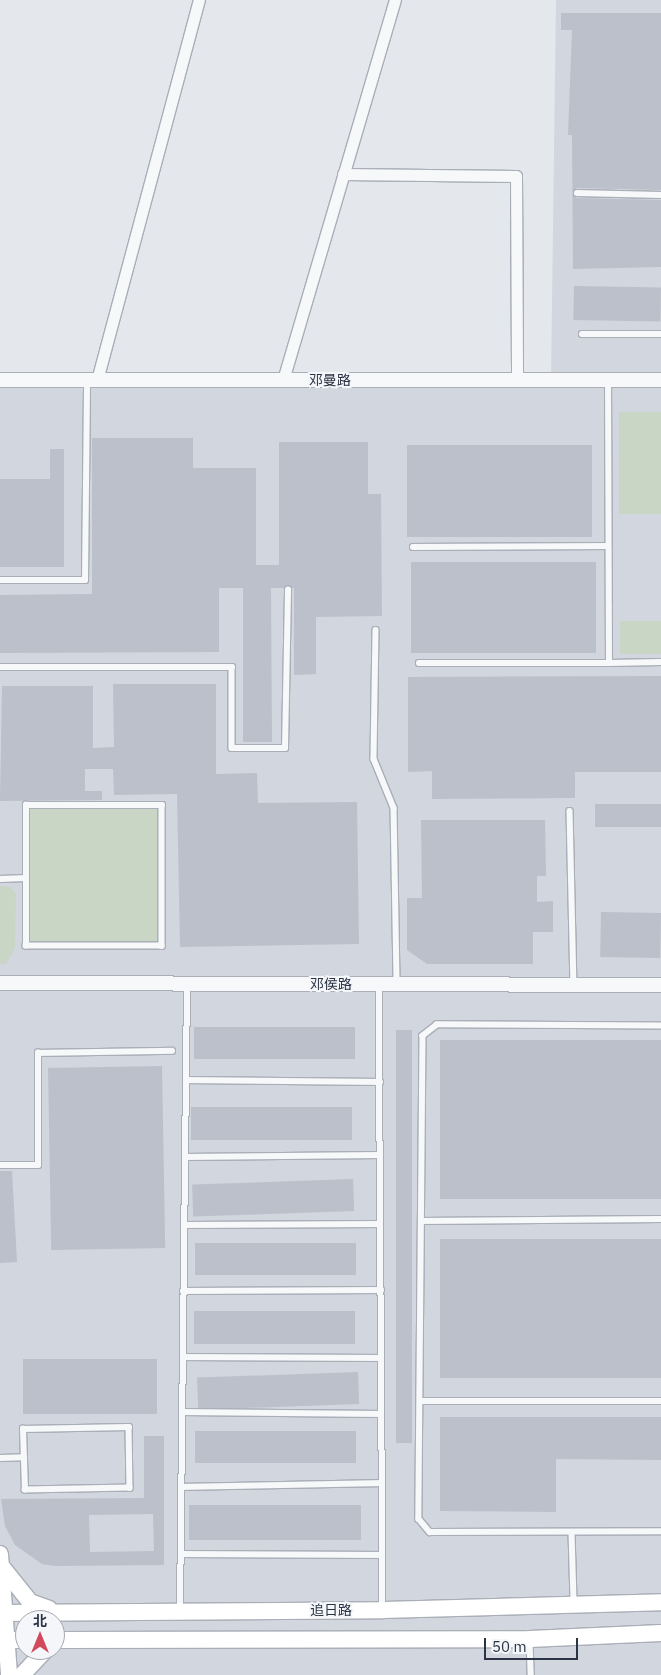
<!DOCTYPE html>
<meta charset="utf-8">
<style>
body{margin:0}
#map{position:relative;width:661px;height:1675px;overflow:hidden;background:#e4e7ec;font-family:"IBM Plex Sans","Noto Sans SC",sans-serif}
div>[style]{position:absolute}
.built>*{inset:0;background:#d2d6de}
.green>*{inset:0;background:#c9d6c5;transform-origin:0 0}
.building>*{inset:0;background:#bbc0ca;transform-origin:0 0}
.roads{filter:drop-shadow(1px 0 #a9aeb7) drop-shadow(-1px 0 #a9aeb7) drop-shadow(0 1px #a9aeb7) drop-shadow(0 -1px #a9aeb7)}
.service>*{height:5.5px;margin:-2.75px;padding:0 2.75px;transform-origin:2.75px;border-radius:2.75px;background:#f7f8fa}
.minor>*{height:11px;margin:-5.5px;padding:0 5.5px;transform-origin:5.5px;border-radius:5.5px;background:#f7f8fa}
.tertiary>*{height:14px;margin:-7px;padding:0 7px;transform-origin:7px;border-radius:7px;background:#f7f8fa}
.secondary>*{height:16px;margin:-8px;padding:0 8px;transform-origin:8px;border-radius:8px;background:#fff}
span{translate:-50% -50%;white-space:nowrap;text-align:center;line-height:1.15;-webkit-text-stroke:4px #f4f6f9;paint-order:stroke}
.street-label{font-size:14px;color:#2b3445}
.north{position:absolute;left:15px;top:1610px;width:50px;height:50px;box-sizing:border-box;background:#f4f6f9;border:1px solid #a4a8b1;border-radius:50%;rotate:0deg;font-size:14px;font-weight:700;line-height:20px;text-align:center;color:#2b3445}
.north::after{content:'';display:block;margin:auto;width:18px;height:22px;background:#d1495b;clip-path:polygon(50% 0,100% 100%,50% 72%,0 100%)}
.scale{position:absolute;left:484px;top:1638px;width:94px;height:22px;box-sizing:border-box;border:2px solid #2b3445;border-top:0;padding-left:6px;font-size:15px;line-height:18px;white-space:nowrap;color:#2b3445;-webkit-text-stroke:4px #f4f6f9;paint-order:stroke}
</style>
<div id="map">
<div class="built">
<i style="clip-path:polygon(evenodd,556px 0,661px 0,661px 1675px,7px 1675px,0 1640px,0 380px,551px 380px,556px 0,25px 1620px,55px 1620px,55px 1650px,25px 1650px,25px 1620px)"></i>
</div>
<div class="green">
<i style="left:661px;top:412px;width:102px;height:42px;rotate:90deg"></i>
<i style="left:620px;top:621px;width:41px;height:33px"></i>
<i style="left:26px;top:805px;width:136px;height:141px"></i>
<i style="clip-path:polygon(0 886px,10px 887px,16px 894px,15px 948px,6px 964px,0 964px)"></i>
</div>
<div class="building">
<i style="clip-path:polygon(561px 13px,661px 13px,661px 190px,577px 188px,572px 193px,577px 198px,661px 200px,661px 267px,573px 269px,572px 135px,568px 135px,572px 30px,561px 30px)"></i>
<i style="left:574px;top:286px;width:87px;height:34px;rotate:1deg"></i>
<i style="clip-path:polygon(92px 438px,193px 438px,193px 468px,256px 468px,256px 565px,279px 565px,279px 442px,368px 442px,368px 494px,381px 494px,382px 616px,316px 617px,316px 674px,294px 675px,294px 588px,271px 588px,272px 742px,243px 742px,243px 588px,219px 588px,219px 652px,0 653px,0 595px,92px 594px)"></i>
<i style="left:407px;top:445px;width:185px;height:92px"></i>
<i style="clip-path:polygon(50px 449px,64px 449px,64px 567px,0 567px,0 479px,50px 479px)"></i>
<i style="left:411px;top:562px;width:185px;height:91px"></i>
<i style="clip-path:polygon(661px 676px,661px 772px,575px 772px,575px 798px,432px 799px,432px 771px,408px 772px,408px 677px)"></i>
<i style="clip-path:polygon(113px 684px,216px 684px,216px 774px,257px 773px,258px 803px,357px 802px,359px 944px,180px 947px,177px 794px,114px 795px,113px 769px,85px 769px,85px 791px,102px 791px,102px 800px,0 801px,2px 686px,93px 686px,93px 748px,114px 747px)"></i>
<i style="left:661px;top:804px;width:23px;height:66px;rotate:90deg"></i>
<i style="clip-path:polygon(421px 820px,545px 820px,546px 876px,537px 876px,537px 902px,553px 901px,553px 932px,533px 932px,533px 964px,427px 964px,407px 950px,407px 898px,422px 898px)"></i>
<i style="left:601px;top:912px;width:60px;height:45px;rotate:1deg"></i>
<i style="left:355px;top:1027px;width:32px;height:161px;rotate:90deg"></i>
<i style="left:396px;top:1030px;width:16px;height:413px"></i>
<i style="left:661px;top:1040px;width:159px;height:221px;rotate:90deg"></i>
<i style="left:162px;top:1066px;width:182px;height:114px;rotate:89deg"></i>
<i style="left:352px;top:1107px;width:33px;height:161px;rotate:90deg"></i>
<i style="clip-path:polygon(0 1171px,12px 1171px,17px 1262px,0 1263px)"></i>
<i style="left:353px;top:1179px;width:32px;height:161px;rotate:88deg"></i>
<i style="left:661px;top:1239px;width:139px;height:221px;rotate:90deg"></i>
<i style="left:356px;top:1243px;width:32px;height:161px;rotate:90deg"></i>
<i style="left:355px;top:1311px;width:33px;height:161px;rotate:90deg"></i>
<i style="left:23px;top:1359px;width:134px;height:55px"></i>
<i style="left:358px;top:1372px;width:32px;height:161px;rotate:88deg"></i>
<i style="clip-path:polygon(440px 1417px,661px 1417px,661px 1460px,556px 1459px,556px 1512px,440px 1511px)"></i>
<i style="left:356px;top:1431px;width:32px;height:161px;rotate:90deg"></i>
<i style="clip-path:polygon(evenodd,144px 1436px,164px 1436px,164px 1565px,54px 1566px,42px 1564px,15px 1545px,5px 1526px,1px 1499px,144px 1498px,144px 1436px,153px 1514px,154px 1551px,90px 1552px,89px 1515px,153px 1514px)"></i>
<i style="left:361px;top:1505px;width:35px;height:172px;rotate:90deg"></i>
</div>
<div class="roads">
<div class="service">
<i style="left:577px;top:193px;width:84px;rotate:1.4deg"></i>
<i style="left:582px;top:334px;width:79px"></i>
<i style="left:413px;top:547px;width:195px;rotate:-0.3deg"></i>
<i style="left:0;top:580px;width:85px"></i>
<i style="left:85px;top:580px;width:200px;rotate:-89.4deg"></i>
<i style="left:376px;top:630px;width:129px;rotate:90.9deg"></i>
<i style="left:374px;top:759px;width:53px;rotate:67.8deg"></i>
<i style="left:394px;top:808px;width:176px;rotate:89deg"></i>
<i style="left:419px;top:663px;width:190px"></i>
<i style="left:609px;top:663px;width:283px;rotate:-90.2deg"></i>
<i style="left:609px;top:663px;width:52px;rotate:-1.1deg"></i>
<i style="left:0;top:667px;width:232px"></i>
<i style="left:232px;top:667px;width:81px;rotate:90deg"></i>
<i style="left:232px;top:748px;width:53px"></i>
<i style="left:285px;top:748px;width:158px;rotate:-88.9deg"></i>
<i style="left:26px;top:805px;width:136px"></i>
<i style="left:162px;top:805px;width:141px;rotate:90deg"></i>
<i style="left:162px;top:946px;width:136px;rotate:180deg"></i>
<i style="left:26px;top:946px;width:141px;rotate:-90deg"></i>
<i style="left:570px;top:811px;width:173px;rotate:88.7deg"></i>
<i style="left:0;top:879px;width:26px;rotate:-2deg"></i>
<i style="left:379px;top:984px;width:625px;rotate:89.63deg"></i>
<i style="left:661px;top:1026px;width:224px;rotate:-179.7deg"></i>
<i style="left:437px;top:1025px;width:18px;rotate:142deg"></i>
<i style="left:423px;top:1036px;width:483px;rotate:90.5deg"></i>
<i style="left:419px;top:1519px;width:17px;rotate:50deg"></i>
<i style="left:430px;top:1532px;width:231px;rotate:-0.2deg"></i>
<i style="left:186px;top:1080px;width:194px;rotate:0.6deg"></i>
<i style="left:185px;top:1157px;width:195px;rotate:-0.6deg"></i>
<i style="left:0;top:1165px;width:38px"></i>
<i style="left:38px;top:1165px;width:112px;rotate:-90deg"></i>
<i style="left:38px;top:1053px;width:134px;rotate:-0.9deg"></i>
<i style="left:421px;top:1221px;width:240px;rotate:-0.5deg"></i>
<i style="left:184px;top:1225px;width:196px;rotate:-0.3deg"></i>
<i style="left:183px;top:1291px;width:198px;rotate:-0.3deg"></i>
<i style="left:183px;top:1357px;width:198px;rotate:0.3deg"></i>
<i style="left:420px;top:1401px;width:241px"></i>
<i style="left:182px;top:1412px;width:199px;rotate:0.6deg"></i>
<i style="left:129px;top:1427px;width:61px;rotate:89.1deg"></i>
<i style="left:130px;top:1488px;width:105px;rotate:178.9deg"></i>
<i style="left:25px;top:1490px;width:61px;rotate:-91.9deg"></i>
<i style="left:23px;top:1429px;width:106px;rotate:-1.1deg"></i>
<i style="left:0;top:1458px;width:24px;rotate:-2deg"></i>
<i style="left:182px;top:1487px;width:200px;rotate:-1.1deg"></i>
<i style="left:572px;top:1533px;width:69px;rotate:88.3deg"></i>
<i style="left:181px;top:1554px;width:201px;rotate:0.3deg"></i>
<i style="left:180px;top:1609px;width:625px;rotate:-89.36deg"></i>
<i style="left:530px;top:1641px;width:34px;rotate:88deg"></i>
</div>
<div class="minor">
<i style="left:343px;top:174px;width:173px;rotate:0.7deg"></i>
<i style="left:516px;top:176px;width:204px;rotate:89.7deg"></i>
<i style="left:97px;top:380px;width:393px;rotate:-75deg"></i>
<i style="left:283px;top:380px;width:396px;rotate:-73.6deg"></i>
</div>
<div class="tertiary">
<i style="left:0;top:380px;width:661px"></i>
<i style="left:0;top:983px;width:661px;rotate:0.17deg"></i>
</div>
<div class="secondary">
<i style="left:0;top:1554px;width:121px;rotate:85.7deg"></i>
<i style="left:2px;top:1567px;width:45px;rotate:51.3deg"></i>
<i style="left:30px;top:1602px;width:20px;rotate:20deg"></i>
<i style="left:0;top:1613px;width:383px;rotate:-0.4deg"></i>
<i style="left:383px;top:1610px;width:278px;rotate:-1.6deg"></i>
<i style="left:0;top:1640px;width:25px"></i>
<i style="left:55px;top:1640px;width:475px;rotate:-0.1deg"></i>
<i style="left:530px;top:1639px;width:131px;rotate:-2.6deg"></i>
<i style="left:22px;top:1675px;width:34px;rotate:-47deg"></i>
</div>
</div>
<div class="street-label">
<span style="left:330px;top:380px">邓曼路</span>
<span style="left:331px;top:984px">邓侯路</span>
<span style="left:331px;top:1610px">追日路</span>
</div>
<div class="north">北</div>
<div class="scale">50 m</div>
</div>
